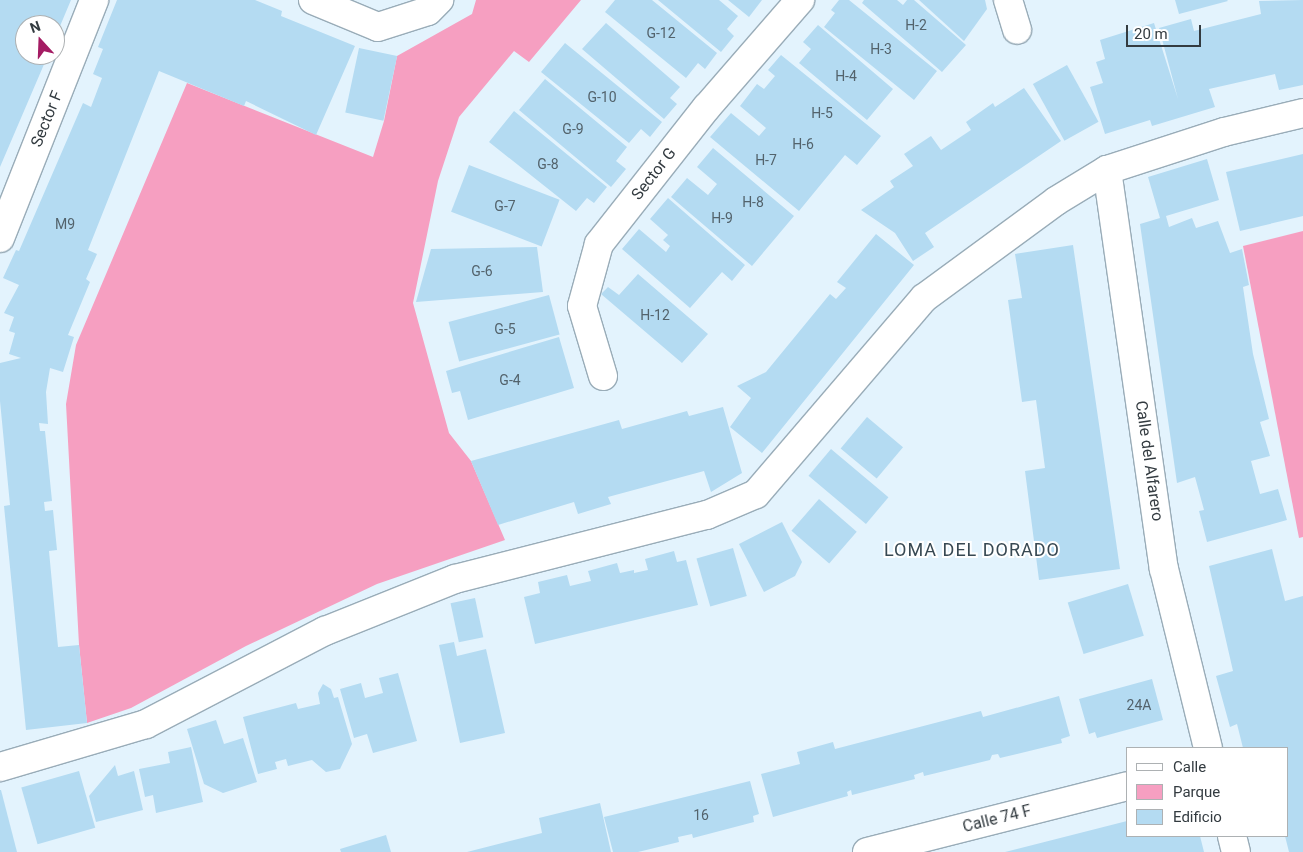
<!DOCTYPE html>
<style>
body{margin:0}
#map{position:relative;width:1303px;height:852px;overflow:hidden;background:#e3f3fd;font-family:Roboto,sans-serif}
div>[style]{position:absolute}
.green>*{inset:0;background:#f69fc1}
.building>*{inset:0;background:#b4dbf2;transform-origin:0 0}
.roads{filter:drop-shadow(1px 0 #99acb8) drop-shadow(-1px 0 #99acb8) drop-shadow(0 1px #99acb8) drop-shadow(0 -1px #99acb8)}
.minor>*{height:28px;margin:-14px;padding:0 14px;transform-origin:14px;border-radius:14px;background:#fff}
span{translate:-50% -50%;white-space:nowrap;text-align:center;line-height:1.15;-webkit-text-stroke:4px #fff;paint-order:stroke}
.number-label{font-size:14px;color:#53636c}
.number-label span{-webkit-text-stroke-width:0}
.street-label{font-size:16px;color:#333b40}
.neighbourhood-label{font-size:18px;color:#384953;letter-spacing:1px}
.legend{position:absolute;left:1126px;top:747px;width:162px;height:90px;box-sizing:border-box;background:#fff;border:1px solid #adb1b3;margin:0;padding:6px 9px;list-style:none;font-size:15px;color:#333b40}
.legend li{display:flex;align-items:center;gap:10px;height:25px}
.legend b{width:25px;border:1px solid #adb1b3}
.north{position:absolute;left:15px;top:15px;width:50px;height:50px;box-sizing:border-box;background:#fff;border:1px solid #adb1b3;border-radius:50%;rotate:340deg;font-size:14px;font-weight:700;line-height:20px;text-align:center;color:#333b40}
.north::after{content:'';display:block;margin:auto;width:18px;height:22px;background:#a41b63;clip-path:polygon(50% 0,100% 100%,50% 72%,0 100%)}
.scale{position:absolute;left:1126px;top:25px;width:75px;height:22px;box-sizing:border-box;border:2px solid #333b40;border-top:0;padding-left:6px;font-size:15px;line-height:18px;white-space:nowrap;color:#333b40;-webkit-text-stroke:4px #fff;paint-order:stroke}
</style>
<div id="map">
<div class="green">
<i style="clip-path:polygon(476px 0,581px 0,529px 62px,514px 51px,459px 117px,438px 181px,413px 303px,449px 433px,471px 461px,505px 540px,377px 584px,246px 646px,131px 708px,87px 723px,79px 645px,66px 404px,76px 345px,187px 83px,373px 157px,384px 121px,397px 56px,472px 14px)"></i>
<i style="clip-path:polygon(1303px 231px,1303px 537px,1299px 538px,1243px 246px)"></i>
</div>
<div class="building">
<i style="clip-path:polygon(0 0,71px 0,55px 38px,55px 25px,25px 25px,25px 55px,48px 55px,0 167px)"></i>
<i style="clip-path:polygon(117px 0,255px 0,282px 11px,281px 16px,355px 46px,316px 135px,246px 101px,244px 106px,159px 71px,88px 250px,97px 254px,86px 279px,90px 282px,68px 335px,74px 337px,63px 372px,50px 368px,46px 392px,48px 424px,39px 423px,40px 431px,45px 431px,52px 501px,44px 502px,45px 511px,53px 510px,57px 550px,49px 551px,58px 647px,79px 645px,87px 723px,26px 730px,4px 506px,10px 505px,0 401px,0 363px,21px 358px,9px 354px,15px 333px,9px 331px,14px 317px,4px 313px,19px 285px,3px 278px,16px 250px,19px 251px,83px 103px,91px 107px,102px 78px,93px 74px,103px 49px,98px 47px)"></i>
<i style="clip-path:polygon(615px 0,652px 0,717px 53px,705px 69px,698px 63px,686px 78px,605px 12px)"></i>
<i style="clip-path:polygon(658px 0,719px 0,738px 16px,727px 29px,734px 36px,721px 52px)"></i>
<i style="clip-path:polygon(728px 0,762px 0,749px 17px)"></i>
<i style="clip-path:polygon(839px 0,849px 0,937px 71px,914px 100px,824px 27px,835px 13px,831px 10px)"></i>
<i style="clip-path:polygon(864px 0,897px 0,903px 5px,907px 0,914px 0,966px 45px,942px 72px,862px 3px)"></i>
<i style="clip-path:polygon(919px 0,985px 0,987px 9px,964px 41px)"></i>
<i style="clip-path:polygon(1175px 0,1227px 0,1228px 1px,1179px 14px)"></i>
<i style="clip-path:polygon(1303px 0,1303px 85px,1279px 90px,1275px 74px,1209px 89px,1215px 107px,1152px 126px,1150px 120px,1105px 134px,1090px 87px,1103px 83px,1096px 62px,1105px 59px,1100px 40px,1154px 23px,1178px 99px,1159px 28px,1191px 19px,1194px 31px,1261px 14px,1259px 1px)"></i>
<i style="clip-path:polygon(606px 23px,680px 87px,670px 98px,677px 104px,664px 119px,582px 49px)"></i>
<i style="clip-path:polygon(818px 25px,893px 89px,867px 120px,799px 63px,811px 49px,803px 42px)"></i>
<i style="clip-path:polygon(565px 43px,662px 122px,650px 137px,641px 129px,629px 143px,541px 72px)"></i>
<i style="left:359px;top:48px;width:39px;height:66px;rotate:12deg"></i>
<i style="clip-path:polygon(781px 55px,881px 136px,857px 165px,845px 155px,799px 211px,710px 137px,731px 113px,759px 136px,766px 128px,740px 106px,757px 84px,764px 89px,775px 76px,768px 70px)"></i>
<i style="left:1067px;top:65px;width:65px;height:39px;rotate:61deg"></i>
<i style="clip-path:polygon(545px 79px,627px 147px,616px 161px,626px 169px,611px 187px,519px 110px)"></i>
<i style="clip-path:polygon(1024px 88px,1061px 141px,925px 233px,934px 247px,913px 261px,895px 233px,861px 210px,894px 187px,890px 181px,913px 166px,904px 154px,931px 136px,941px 150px,971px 130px,966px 122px,993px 103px,995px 107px)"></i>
<i style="clip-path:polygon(514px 111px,607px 187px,594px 203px,587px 198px,576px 211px,489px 142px)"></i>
<i style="clip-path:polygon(713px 148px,794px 216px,752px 266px,671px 197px,687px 178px,708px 195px,717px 184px,697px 167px)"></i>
<i style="clip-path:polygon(1303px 154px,1303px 216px,1240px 231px,1226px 172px)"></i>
<i style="clip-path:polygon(1207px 159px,1219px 200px,1166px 216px,1169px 227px,1192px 218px,1196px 228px,1218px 221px,1230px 253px,1242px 249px,1249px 285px,1243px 287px,1253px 354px,1269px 419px,1260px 422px,1270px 456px,1251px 461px,1260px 494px,1278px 489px,1287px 520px,1207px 542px,1199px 511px,1204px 510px,1195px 477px,1177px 483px,1140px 224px,1160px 218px,1148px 177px)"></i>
<i style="left:469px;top:165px;width:97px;height:50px;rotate:21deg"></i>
<i style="clip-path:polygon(668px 198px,745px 265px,732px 281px,722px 272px,690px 308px,622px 249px,639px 229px,666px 252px,670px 246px,663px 240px,668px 235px,650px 219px)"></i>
<i style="clip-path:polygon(876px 234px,914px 265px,762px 453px,730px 427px,751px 398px,737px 386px,766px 372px,830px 294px,836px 299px,846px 288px,837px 282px)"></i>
<i style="clip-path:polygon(1073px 245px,1120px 569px,1039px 580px,1025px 471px,1045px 468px,1036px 400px,1022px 402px,1008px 300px,1022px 298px,1015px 254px)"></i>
<i style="clip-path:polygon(537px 247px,543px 292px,416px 302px,431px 249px)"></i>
<i style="clip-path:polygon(638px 274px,708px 334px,682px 363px,601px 294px,608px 287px,619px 295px)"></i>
<i style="left:549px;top:295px;width:41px;height:104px;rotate:75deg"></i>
<i style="clip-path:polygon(559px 337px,574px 388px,468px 420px,460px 391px,452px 393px,446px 371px)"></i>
<i style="clip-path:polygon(723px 407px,742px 473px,711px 492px,704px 471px,608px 497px,611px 504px,578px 514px,574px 502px,498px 525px,471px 461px,619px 420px,622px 429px,687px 411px,689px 416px)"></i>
<i style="left:867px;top:417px;width:47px;height:41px;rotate:40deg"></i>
<i style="left:831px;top:449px;width:75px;height:35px;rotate:40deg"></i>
<i style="left:819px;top:499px;width:50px;height:42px;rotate:41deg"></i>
<i style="clip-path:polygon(782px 522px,802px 562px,795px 576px,764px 592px,739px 544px)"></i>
<i style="left:733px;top:548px;width:50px;height:38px;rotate:74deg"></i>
<i style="clip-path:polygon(1272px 549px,1285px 601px,1303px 596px,1303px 852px,1289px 852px,1285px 836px,1287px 748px,1243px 748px,1237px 724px,1230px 727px,1216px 676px,1233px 671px,1209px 566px)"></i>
<i style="clip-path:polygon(674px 551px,677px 562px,686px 560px,698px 605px,535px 644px,524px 597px,540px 593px,538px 582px,567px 575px,570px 586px,591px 581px,588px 571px,617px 563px,620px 573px,634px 570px,634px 573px,648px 570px,645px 559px)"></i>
<i style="left:1128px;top:584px;width:54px;height:63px;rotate:73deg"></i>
<i style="left:475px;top:598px;width:40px;height:25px;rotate:78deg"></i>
<i style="clip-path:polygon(454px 642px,457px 656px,486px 649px,505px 733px,460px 743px,439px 645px)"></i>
<i style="clip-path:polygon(398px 673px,417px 741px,373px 753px,367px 734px,354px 738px,340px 689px,361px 683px,365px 698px,383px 693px,379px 678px)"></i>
<i style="clip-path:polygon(1152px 679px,1163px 720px,1097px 738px,1095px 732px,1089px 734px,1079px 699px)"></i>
<i style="clip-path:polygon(323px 684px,331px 689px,334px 698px,338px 697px,352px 744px,340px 769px,326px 772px,312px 760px,288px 766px,286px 759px,275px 762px,277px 769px,258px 774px,243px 717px,296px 703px,298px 709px,320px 704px,318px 693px)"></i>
<i style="clip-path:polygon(1059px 696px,1070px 736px,1061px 739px,1062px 743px,1000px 758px,998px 754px,992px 755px,990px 760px,924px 776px,923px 772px,914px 775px,915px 779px,852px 795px,851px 790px,847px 792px,848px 796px,773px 817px,761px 774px,800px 764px,797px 752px,833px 742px,835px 749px,981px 711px,983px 717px)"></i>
<i style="clip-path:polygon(216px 720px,224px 744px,243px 738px,257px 782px,223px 793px,204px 784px,187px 729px)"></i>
<i style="clip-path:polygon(191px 747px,203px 802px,156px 813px,153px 795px,145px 797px,139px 769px,170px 763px,168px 752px)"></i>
<i style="clip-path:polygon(115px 765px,118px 776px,134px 771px,143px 810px,96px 822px,89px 796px)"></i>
<i style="left:79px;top:771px;width:59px;height:60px;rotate:74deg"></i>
<i style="clip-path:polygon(750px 781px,759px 814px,753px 816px,754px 822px,693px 838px,692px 834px,678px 837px,679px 842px,638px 852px,613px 852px,604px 817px)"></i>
<i style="clip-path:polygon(0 790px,1px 790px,17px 852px,0 852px)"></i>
<i style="clip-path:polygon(600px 803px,611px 852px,467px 852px,542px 833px,539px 818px)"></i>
<i style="clip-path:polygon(1127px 821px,1127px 836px,1200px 836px,1204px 852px,1005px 852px)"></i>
<i style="clip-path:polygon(386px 835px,391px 852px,341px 852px,340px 849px)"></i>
</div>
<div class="roads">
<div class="minor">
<i style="left:313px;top:0;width:70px;rotate:22.6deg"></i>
<i style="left:378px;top:27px;width:52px;rotate:-17.7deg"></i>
<i style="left:428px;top:11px;width:16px;rotate:-45deg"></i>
<i style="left:1008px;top:0;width:31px;rotate:73deg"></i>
<i style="left:1107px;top:170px;width:403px;rotate:81.9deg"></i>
<i style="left:1164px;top:569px;width:184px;rotate:76.2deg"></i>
<i style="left:0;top:238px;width:256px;rotate:-68.4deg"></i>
<i style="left:603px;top:376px;width:73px;rotate:-106.7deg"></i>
<i style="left:582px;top:306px;width:64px;rotate:-74.7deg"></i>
<i style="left:599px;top:244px;width:174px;rotate:-51.8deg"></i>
<i style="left:707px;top:107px;width:142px;rotate:-49deg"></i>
<i style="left:0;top:767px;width:152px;rotate:-16.4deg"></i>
<i style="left:146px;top:724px;width:202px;rotate:-27.5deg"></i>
<i style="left:325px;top:631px;width:140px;rotate:-21.8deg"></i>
<i style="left:455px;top:579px;width:260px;rotate:-14.3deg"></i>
<i style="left:707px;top:515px;width:53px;rotate:-23.2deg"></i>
<i style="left:756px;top:494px;width:258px;rotate:-49.4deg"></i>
<i style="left:924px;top:298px;width:164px;rotate:-36.3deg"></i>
<i style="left:1056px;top:201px;width:60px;rotate:-31.3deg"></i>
<i style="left:1107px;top:170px;width:123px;rotate:-18deg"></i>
<i style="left:1224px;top:132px;width:81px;rotate:-13.5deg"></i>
<i style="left:1232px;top:836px;width:16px;rotate:76deg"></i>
<i style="left:867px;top:852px;width:268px;rotate:-14.2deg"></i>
</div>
</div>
<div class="number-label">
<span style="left:916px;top:25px">H-2</span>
<span style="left:661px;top:33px">G-12</span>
<span style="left:881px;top:49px">H-3</span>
<span style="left:846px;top:76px">H-4</span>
<span style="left:602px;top:97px">G-10</span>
<span style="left:822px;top:113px">H-5</span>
<span style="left:573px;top:129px">G-9</span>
<span style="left:803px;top:144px">H-6</span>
<span style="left:766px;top:160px">H-7</span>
<span style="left:548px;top:164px">G-8</span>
<span style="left:753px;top:202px">H-8</span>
<span style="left:505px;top:206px">G-7</span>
<span style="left:722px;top:218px">H-9</span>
<span style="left:65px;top:224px">M9</span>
<span style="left:482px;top:271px">G-6</span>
<span style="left:655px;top:315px">H-12</span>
<span style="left:505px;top:329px">G-5</span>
<span style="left:510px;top:380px">G-4</span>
<span style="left:1139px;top:705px">24A</span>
<span style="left:701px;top:815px">16</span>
</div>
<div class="street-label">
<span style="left:47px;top:119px;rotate:-68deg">Sector F</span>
<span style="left:654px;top:174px;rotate:-52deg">Sector G</span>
<span style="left:1149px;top:461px;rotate:82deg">Calle del Alfarero</span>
<span style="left:997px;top:819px;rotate:-14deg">Calle 74 F</span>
</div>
<div class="neighbourhood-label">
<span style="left:972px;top:550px">LOMA DEL DORADO</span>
</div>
<ul class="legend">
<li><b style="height:6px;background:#fff"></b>Calle</li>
<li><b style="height:14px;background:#f69fc1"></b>Parque</li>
<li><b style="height:14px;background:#b4dbf2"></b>Edificio</li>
</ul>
<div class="north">N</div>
<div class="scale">20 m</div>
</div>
